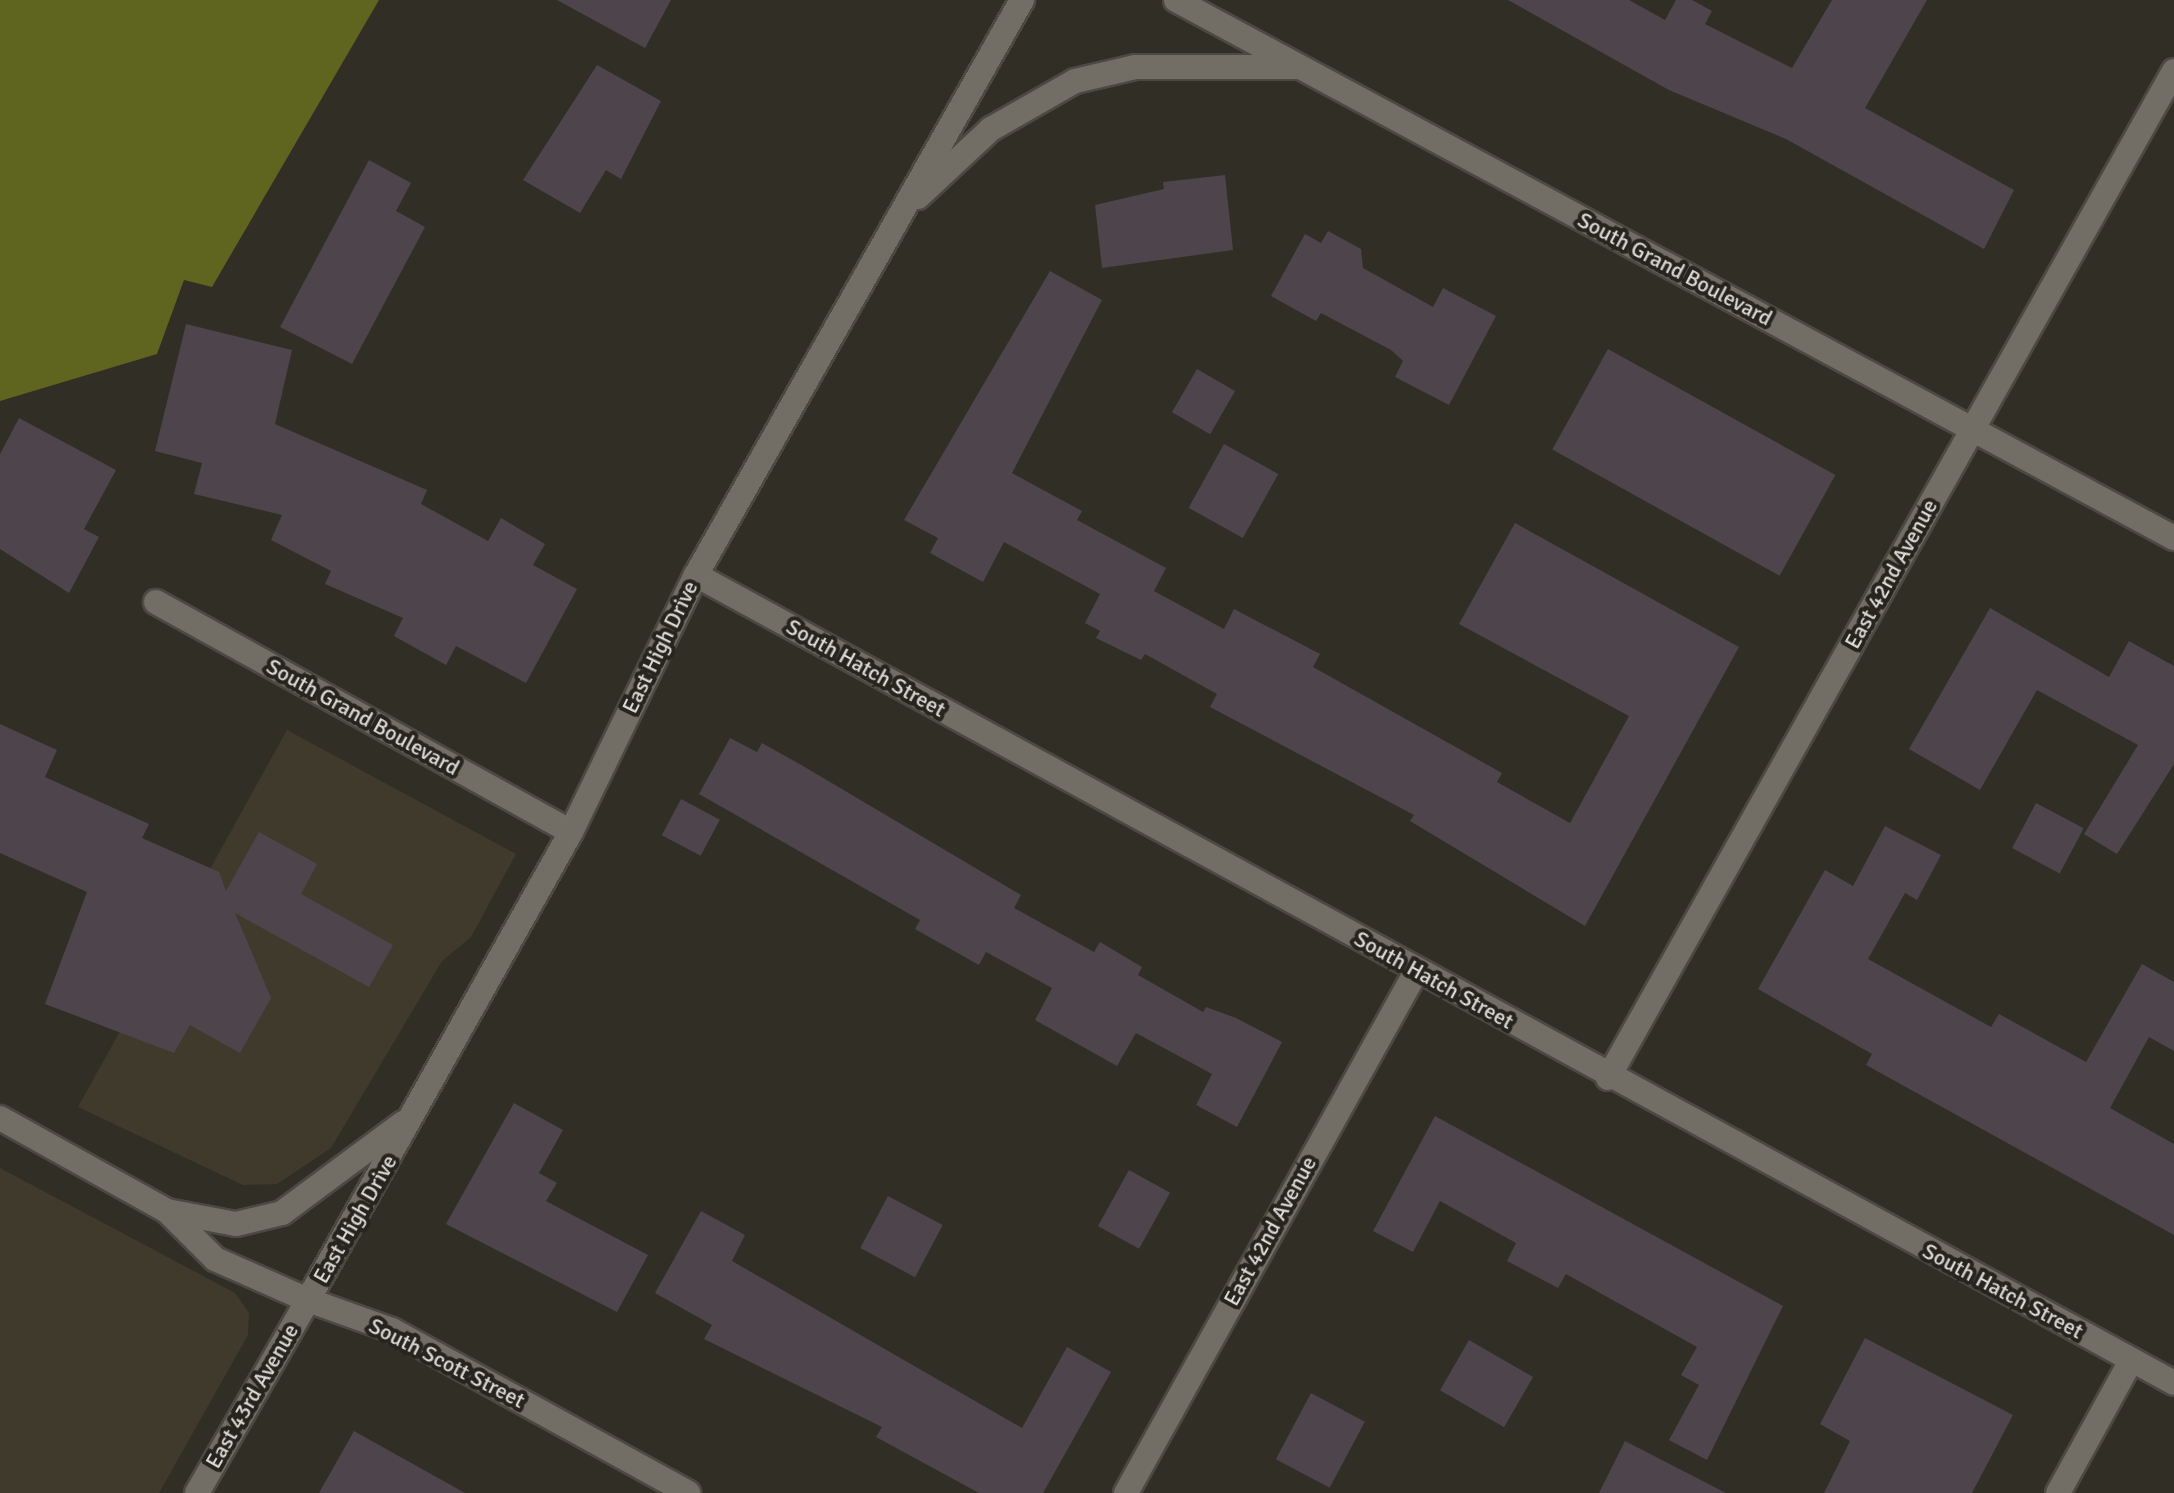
<!DOCTYPE html>
<style>
body{margin:0}
#map{position:relative;width:2174px;height:1493px;overflow:hidden;background:#312e26;font-family:Signika,sans-serif}
div>[style]{position:absolute}
.built>*{inset:0;background:#403a2d}
.forest>*{inset:0;background:#5f641f}
.building>*{inset:0;background:#4d454b;transform-origin:0 0}
.roads{filter:drop-shadow(2px 0 #4c4942) drop-shadow(-2px 0 #4c4942) drop-shadow(0 2px #4c4942) drop-shadow(0 -2px #4c4942)}
.street>*{height:24px;margin:-12px;padding:0 12px;transform-origin:12px;border-radius:12px;background:#726e66}
.secondary>*{height:24px;margin:-12px;padding:0 12px;transform-origin:12px;border-radius:12px;background:#726e66}
span{translate:-50% -50%;white-space:nowrap;text-align:center;line-height:1.15;-webkit-text-stroke:8px #27241d;paint-order:stroke}
.street-label{font-size:22px;color:#dcdad5}
</style>
<div id="map">
<div class="built">
<i style="clip-path:polygon(287px 730px,516px 854px,471px 937px,442px 961px,331px 1148px,277px 1184px,243px 1185px,78px 1107px)"></i>
<i style="clip-path:polygon(0 1168px,235px 1293px,249px 1313px,248px 1335px,159px 1493px,0 1493px)"></i>
</div>
<div class="forest">
<i style="clip-path:polygon(0 0,379px 0,212px 287px,184px 280px,157px 354px,0 401px)"></i>
</div>
<div class="building">
<i style="clip-path:polygon(557px 0,671px 0,645px 48px)"></i>
<i style="clip-path:polygon(1508px 0,1629px 0,1665px 20px,1676px 0,1692px 0,1712px 11px,1705px 24px,1792px 68px,1832px 0,1927px 0,1865px 108px,2014px 190px,1984px 249px,1786px 139px,1669px 90px)"></i>
<i style="clip-path:polygon(597px 65px,661px 101px,621px 179px,606px 170px,580px 213px,523px 180px)"></i>
<i style="clip-path:polygon(369px 160px,411px 183px,396px 211px,425px 227px,352px 364px,280px 327px)"></i>
<i style="clip-path:polygon(1225px 175px,1233px 250px,1102px 268px,1095px 205px,1164px 189px,1163px 182px)"></i>
<i style="clip-path:polygon(1328px 231px,1361px 249px,1363px 268px,1433px 307px,1443px 288px,1496px 316px,1449px 405px,1395px 377px,1403px 361px,1391px 350px,1321px 313px,1316px 321px,1271px 296px,1305px 234px,1321px 243px)"></i>
<i style="clip-path:polygon(1050px 271px,1102px 300px,1012px 473px,1082px 511px,1077px 520px,1166px 568px,1154px 591px,1224px 629px,1234px 609px,1320px 654px,1313px 667px,1502px 773px,1497px 782px,1570px 823px,1629px 716px,1459px 624px,1515px 523px,1739px 647px,1585px 926px,1410px 821px,1414px 815px,1210px 707px,1217px 694px,1145px 654px,1141px 660px,1096px 638px,1100px 631px,1085px 623px,1100px 594px,1004px 542px,983px 582px,930px 553px,938px 538px,904px 520px)"></i>
<i style="clip-path:polygon(186px 324px,292px 350px,275px 424px,427px 490px,421px 504px,488px 541px,501px 518px,545px 544px,533px 565px,577px 589px,526px 683px,456px 646px,446px 665px,394px 636px,403px 618px,325px 584px,331px 571px,271px 540px,282px 515px,194px 494px,202px 463px,155px 451px)"></i>
<i style="left:1608px;top:349px;width:260px;height:115px;rotate:29deg"></i>
<i style="left:1197px;top:369px;width:44px;height:50px;rotate:30deg"></i>
<i style="clip-path:polygon(19px 418px,116px 470px,84px 529px,99px 537px,69px 593px,0 549px,0 454px)"></i>
<i style="left:1224px;top:444px;width:62px;height:73px;rotate:29deg"></i>
<i style="clip-path:polygon(1990px 608px,2109px 677px,2129px 641px,2174px 666px,2174px 764px,2117px 854px,2084px 834px,2138px 745px,2037px 690px,1980px 790px,1909px 749px)"></i>
<i style="clip-path:polygon(0 724px,57px 750px,45px 777px,149px 824px,142px 838px,219px 872px,226px 891px,259px 832px,317px 864px,301px 894px,393px 945px,369px 987px,235px 913px,271px 998px,240px 1053px,190px 1025px,174px 1053px,45px 1004px,87px 892px,0 853px)"></i>
<i style="clip-path:polygon(730px 738px,757px 752px,762px 743px,803px 766px,1021px 895px,1014px 908px,1094px 952px,1100px 942px,1142px 967px,1138px 975px,1203px 1012px,1206px 1007px,1236px 1018px,1282px 1042px,1237px 1127px,1196px 1105px,1212px 1074px,1136px 1033px,1117px 1066px,1035px 1020px,1052px 988px,986px 952px,979px 965px,915px 929px,920px 920px,699px 794px)"></i>
<i style="left:681px;top:799px;width:44px;height:41px;rotate:28deg"></i>
<i style="left:2036px;top:803px;width:54px;height:51px;rotate:28deg"></i>
<i style="clip-path:polygon(1885px 826px,1941px 855px,1917px 900px,1905px 893px,1868px 959px,1991px 1027px,1999px 1014px,2086px 1062px,2142px 964px,2174px 982px,2174px 1051px,2149px 1037px,2110px 1108px,2174px 1144px,2174px 1235px,1866px 1065px,1872px 1054px,1758px 989px,1825px 870px,1853px 886px)"></i>
<i style="clip-path:polygon(514px 1103px,563px 1130px,539px 1173px,557px 1183px,546px 1201px,648px 1255px,617px 1312px,446px 1224px)"></i>
<i style="clip-path:polygon(1435px 1116px,1783px 1306px,1707px 1460px,1669px 1440px,1699px 1385px,1681px 1375px,1697px 1347px,1566px 1274px,1558px 1288px,1507px 1261px,1516px 1243px,1440px 1201px,1413px 1252px,1373px 1231px)"></i>
<i style="left:1129px;top:1170px;width:47px;height:64px;rotate:29deg"></i>
<i style="left:888px;top:1196px;width:62px;height:59px;rotate:28deg"></i>
<i style="clip-path:polygon(701px 1211px,745px 1235px,732px 1261px,1022px 1428px,1067px 1347px,1111px 1372px,1043px 1493px,979px 1493px,876px 1437px,882px 1427px,704px 1339px,712px 1325px,655px 1293px)"></i>
<i style="clip-path:polygon(1865px 1338px,2013px 1415px,1972px 1493px,1824px 1493px,1850px 1441px,1820px 1424px)"></i>
<i style="left:1469px;top:1340px;width:74px;height:58px;rotate:30deg"></i>
<i style="left:1311px;top:1393px;width:61px;height:75px;rotate:28deg"></i>
<i style="clip-path:polygon(354px 1431px,465px 1493px,319px 1493px)"></i>
<i style="clip-path:polygon(1625px 1441px,1726px 1493px,1599px 1493px)"></i>
</div>
<div class="roads">
<div class="street">
<i style="left:696px;top:575px;width:1684px;rotate:28.66deg"></i>
<i style="left:156px;top:602px;width:474px;rotate:29deg"></i>
<i style="left:1608px;top:1078px;width:1155px;rotate:-60.66deg"></i>
<i style="left:197px;top:1493px;width:223px;rotate:-60.1deg"></i>
<i style="left:308px;top:1300px;width:89px;rotate:19.7deg"></i>
<i style="left:392px;top:1330px;width:338px;rotate:28.8deg"></i>
<i style="left:1126px;top:1493px;width:599px;rotate:-60.91deg"></i>
<i style="left:2058px;top:1493px;width:151px;rotate:-61.1deg"></i>
</div>
<div class="secondary">
<i style="left:1176px;top:0;width:1134px;rotate:28.33deg"></i>
<i style="left:918px;top:197px;width:100px;rotate:-43deg"></i>
<i style="left:991px;top:129px;width:97px;rotate:-29.7deg"></i>
<i style="left:1075px;top:81px;width:62px;rotate:-13.1deg"></i>
<i style="left:1135px;top:67px;width:164px"></i>
<i style="left:0;top:1118px;width:191px;rotate:29.1deg"></i>
<i style="left:167px;top:1211px;width:68px;rotate:45deg"></i>
<i style="left:215px;top:1259px;width:102px;rotate:23.8deg"></i>
<i style="left:308px;top:1300px;width:537px;rotate:-60.67deg"></i>
<i style="left:571px;top:832px;width:286px;rotate:-64.1deg"></i>
<i style="left:696px;top:575px;width:661px;rotate:-60.45deg"></i>
<i style="left:167px;top:1211px;width:70px;rotate:10.7deg"></i>
<i style="left:236px;top:1224px;width:47px;rotate:-13.4deg"></i>
<i style="left:282px;top:1213px;width:151px;rotate:-36.6deg"></i>
</div>
</div>
<div class="street-label">
<span style="left:1675px;top:269px;rotate:28deg">South Grand Boulevard</span>
<span style="left:1891px;top:574px;rotate:-61deg">East 42nd Avenue</span>
<span style="left:660px;top:647px;rotate:-64deg">East High Drive</span>
<span style="left:866px;top:668px;rotate:29deg">South Hatch Street</span>
<span style="left:363px;top:717px;rotate:29deg">South Grand Boulevard</span>
<span style="left:1434px;top:980px;rotate:29deg">South Hatch Street</span>
<span style="left:355px;top:1219px;rotate:-60deg">East High Drive</span>
<span style="left:1270px;top:1231px;rotate:-61deg">East 42nd Avenue</span>
<span style="left:2003px;top:1291px;rotate:28deg">South Hatch Street</span>
<span style="left:447px;top:1363px;rotate:27deg">South Scott Street</span>
<span style="left:252px;top:1396px;rotate:-60deg">East 43rd Avenue</span>
</div>
</div>
